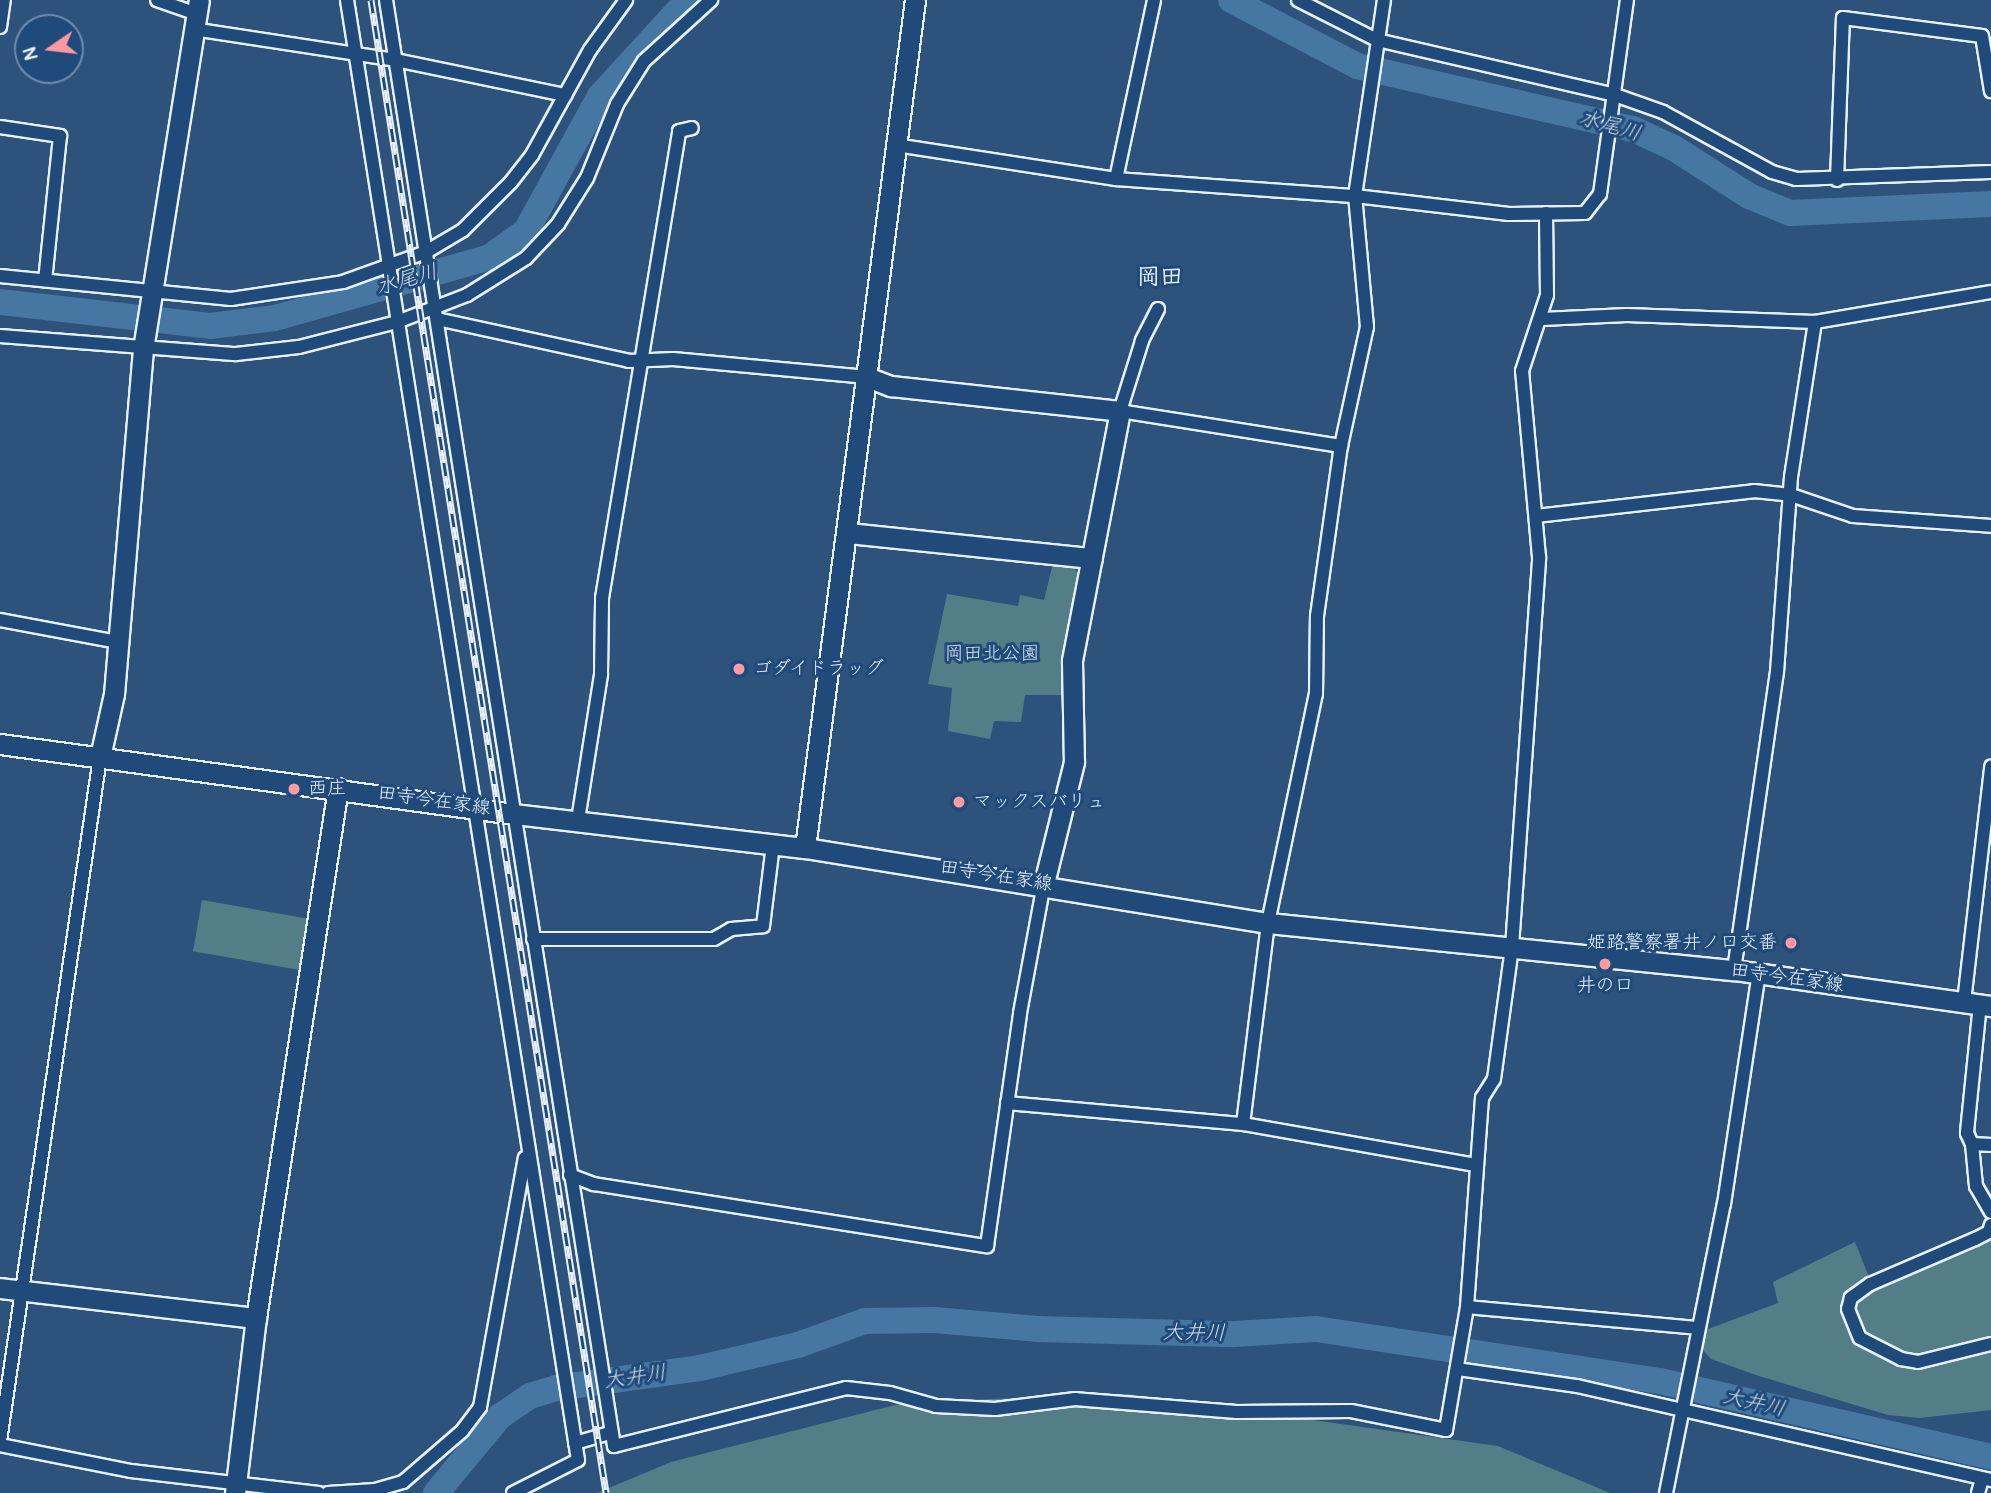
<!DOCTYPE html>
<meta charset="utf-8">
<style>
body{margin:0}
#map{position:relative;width:1991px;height:1493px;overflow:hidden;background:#2d527c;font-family:Pangolin,"Klee One",sans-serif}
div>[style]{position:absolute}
.green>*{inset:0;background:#537e87;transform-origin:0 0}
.river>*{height:26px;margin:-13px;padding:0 13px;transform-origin:13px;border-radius:13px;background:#4676a2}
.roads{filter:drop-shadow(2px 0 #e8f1f8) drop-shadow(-2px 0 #e8f1f8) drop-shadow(0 2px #e8f1f8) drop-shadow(0 -2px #e8f1f8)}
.street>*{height:12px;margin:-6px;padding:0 6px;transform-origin:6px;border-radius:6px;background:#1f4a7a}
.secondary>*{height:19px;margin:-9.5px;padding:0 9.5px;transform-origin:9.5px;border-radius:9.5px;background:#1f4a7a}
.rail>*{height:7px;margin-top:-3.5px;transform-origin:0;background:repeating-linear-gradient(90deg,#1f4a7a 0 13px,#e8f1f8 0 26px);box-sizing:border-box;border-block:2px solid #e8f1f8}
.dots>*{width:19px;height:19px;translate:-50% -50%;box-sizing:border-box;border:4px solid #1f4a7a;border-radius:50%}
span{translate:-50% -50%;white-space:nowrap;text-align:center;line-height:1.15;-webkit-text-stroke:6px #1f4a7a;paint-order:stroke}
.park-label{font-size:19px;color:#d2e0e7}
.poi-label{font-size:19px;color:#e8f1f8}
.left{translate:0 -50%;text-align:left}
.right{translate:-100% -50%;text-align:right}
.street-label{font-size:19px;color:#e8f1f8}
.water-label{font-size:21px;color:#d0dfeb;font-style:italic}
.quarter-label{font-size:23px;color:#e8f1f8;font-weight:700}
.north{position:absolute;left:14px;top:14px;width:70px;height:70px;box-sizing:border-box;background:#1f4a7a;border:2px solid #6f8dac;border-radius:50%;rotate:256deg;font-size:19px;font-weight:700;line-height:28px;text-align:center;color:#e8f1f8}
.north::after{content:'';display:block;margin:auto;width:24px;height:32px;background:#ff9aa2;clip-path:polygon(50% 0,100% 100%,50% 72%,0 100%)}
</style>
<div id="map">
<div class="green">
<i style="clip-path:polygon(1053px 563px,1071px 565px,1083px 579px,1066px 695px,1025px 695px,1021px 722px,994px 721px,990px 739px,948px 731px,952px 688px,928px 684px,947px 594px,1018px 606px,1020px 595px,1044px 600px)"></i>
<i style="left:202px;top:900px;width:108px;height:52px;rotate:10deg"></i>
<i style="clip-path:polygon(1991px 1240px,1991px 1410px,1920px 1418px,1888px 1415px,1759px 1376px,1711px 1359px,1703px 1350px,1700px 1332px,1778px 1303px,1773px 1282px,1855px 1242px,1873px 1287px)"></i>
<i style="clip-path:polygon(1128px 1394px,1498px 1446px,1610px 1493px,597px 1493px,671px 1462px,907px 1402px)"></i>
</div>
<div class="river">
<i style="left:1231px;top:0;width:142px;rotate:27.6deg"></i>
<i style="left:1357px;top:66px;width:283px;rotate:12.9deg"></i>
<i style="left:1633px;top:129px;width:45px;rotate:24.9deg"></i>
<i style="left:1674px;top:148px;width:89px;rotate:32.6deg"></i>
<i style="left:1749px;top:196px;width:44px;rotate:22.5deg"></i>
<i style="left:1790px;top:213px;width:201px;rotate:-2.6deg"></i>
<i style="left:0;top:302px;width:211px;rotate:6.5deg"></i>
<i style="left:210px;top:326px;width:65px;rotate:-7deg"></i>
<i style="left:275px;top:318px;width:223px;rotate:-15.8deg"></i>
<i style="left:490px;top:257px;width:44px;rotate:-35.8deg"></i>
<i style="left:526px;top:231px;width:154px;rotate:-61.3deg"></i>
<i style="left:600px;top:96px;width:130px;rotate:-47.5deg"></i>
<i style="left:436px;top:1493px;width:99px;rotate:-50.3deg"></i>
<i style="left:499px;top:1417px;width:37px;rotate:-34deg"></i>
<i style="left:530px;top:1396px;width:27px;rotate:-17deg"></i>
<i style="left:556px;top:1388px;width:145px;rotate:-7.9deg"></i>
<i style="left:700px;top:1368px;width:101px;rotate:-13.2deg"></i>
<i style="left:798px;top:1345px;width:71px;rotate:-19.7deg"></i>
<i style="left:865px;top:1321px;width:70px;rotate:-0.8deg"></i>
<i style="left:935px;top:1320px;width:102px;rotate:5deg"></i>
<i style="left:1037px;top:1329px;width:197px;rotate:1.5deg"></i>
<i style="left:1234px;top:1334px;width:82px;rotate:-3.5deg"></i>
<i style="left:1316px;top:1329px;width:348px;rotate:8.6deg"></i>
<i style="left:1660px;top:1381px;width:340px;rotate:12.9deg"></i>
</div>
<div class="roads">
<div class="street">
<i style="left:157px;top:0;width:42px;rotate:19.3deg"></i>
<i style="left:347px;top:0;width:1478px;rotate:81.01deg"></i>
<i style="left:578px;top:1460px;width:73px;rotate:153.1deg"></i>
<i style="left:386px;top:0;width:1464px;rotate:81.04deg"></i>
<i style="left:614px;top:1446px;width:239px;rotate:-14deg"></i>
<i style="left:846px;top:1388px;width:44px;rotate:6.5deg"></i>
<i style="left:890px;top:1393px;width:48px;rotate:15.8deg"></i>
<i style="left:936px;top:1406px;width:59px;rotate:2.9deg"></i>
<i style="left:995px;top:1409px;width:81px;rotate:-7.1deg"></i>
<i style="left:1075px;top:1399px;width:162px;rotate:4.6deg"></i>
<i style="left:1236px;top:1412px;width:115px;rotate:-0.5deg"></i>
<i style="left:1351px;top:1411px;width:97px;rotate:11.3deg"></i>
<i style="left:1446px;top:1430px;width:125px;rotate:-80.3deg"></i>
<i style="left:1467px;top:1307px;width:210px;rotate:-85.9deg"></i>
<i style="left:1482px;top:1098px;width:22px;rotate:-58deg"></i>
<i style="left:1494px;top:1079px;width:133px;rotate:-82.2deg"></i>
<i style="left:1512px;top:947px;width:391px;rotate:-86deg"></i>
<i style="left:1539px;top:557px;width:187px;rotate:-95.2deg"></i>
<i style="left:1522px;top:371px;width:80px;rotate:-71.8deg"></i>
<i style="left:1547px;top:295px;width:82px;rotate:-90.7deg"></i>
<i style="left:1298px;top:0;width:89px;rotate:26.9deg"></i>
<i style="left:1377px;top:40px;width:244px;rotate:13deg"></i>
<i style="left:1615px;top:95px;width:51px;rotate:19.5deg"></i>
<i style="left:1663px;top:112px;width:124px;rotate:28.8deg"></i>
<i style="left:1772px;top:172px;width:25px;rotate:16deg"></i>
<i style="left:1796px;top:179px;width:195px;rotate:-2.1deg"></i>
<i style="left:0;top:27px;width:27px;rotate:-82deg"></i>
<i style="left:193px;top:29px;width:205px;rotate:8.7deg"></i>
<i style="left:396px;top:60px;width:173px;rotate:11.7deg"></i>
<i style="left:0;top:127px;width:61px;rotate:8.5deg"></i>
<i style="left:60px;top:136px;width:145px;rotate:95.9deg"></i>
<i style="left:896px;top:145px;width:223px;rotate:8.8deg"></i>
<i style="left:1116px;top:179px;width:240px;rotate:4.1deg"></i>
<i style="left:1355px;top:196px;width:155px;rotate:6.7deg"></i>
<i style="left:1509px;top:214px;width:76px;rotate:-0.8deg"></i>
<i style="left:1585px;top:213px;width:24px;rotate:-52deg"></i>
<i style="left:1600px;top:194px;width:196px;rotate:-82.1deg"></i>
<i style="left:1116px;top:179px;width:183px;rotate:-78deg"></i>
<i style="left:1837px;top:180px;width:162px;rotate:-87.9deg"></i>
<i style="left:1843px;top:18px;width:140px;rotate:7.4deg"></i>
<i style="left:1982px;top:36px;width:56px;rotate:80.7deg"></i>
<i style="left:0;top:276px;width:232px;rotate:5.7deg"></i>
<i style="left:231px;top:299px;width:113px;rotate:-8.6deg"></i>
<i style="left:343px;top:282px;width:88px;rotate:-19.9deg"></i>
<i style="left:426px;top:252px;width:43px;rotate:-30.7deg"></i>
<i style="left:463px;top:230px;width:68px;rotate:-45deg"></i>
<i style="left:511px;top:182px;width:34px;rotate:-52deg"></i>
<i style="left:532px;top:155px;width:120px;rotate:-61.1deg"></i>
<i style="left:590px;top:50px;width:62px;rotate:-54.2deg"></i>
<i style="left:1158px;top:309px;width:36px;rotate:117deg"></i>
<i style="left:1142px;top:341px;width:73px;rotate:107.4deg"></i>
<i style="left:1120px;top:411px;width:224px;rotate:9deg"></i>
<i style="left:437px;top:319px;width:197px;rotate:12.3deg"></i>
<i style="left:629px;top:361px;width:44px;rotate:-2.6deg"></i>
<i style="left:673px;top:359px;width:195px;rotate:5.3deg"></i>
<i style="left:1542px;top:319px;width:85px;rotate:-2.7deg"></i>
<i style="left:1627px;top:315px;width:188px;rotate:2.1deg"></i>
<i style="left:1815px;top:322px;width:179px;rotate:-9.7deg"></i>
<i style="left:0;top:336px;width:237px;rotate:4.4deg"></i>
<i style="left:236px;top:354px;width:63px;rotate:-6.3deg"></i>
<i style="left:299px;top:347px;width:101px;rotate:-14.3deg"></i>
<i style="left:397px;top:322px;width:75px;rotate:-21.1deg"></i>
<i style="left:467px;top:295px;width:70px;rotate:-32.1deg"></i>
<i style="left:526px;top:258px;width:47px;rotate:-46.7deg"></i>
<i style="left:558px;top:224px;width:54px;rotate:-57.8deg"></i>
<i style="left:587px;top:178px;width:80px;rotate:-67.9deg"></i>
<i style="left:617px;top:104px;width:51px;rotate:-57.9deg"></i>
<i style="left:644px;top:61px;width:91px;rotate:-42.3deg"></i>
<i style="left:1536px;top:516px;width:219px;rotate:-6.5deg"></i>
<i style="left:1754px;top:491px;width:37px;rotate:6deg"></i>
<i style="left:1791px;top:495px;width:65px;rotate:18.7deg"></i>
<i style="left:1853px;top:516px;width:138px;rotate:4.1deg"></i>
<i style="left:0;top:620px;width:120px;rotate:10.6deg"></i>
<i style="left:578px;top:820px;width:148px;rotate:-81deg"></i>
<i style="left:601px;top:674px;width:76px;rotate:-89.2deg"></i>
<i style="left:602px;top:598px;width:473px;rotate:-80.6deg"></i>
<i style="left:679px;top:131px;width:13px;rotate:-13deg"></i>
<i style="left:533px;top:939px;width:181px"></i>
<i style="left:714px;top:939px;width:20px;rotate:-30deg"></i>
<i style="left:731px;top:929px;width:32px;rotate:-5deg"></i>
<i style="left:763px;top:926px;width:83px;rotate:-83deg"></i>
<i style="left:1734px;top:970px;width:301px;rotate:-81.8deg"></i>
<i style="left:1777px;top:672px;width:196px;rotate:-85.9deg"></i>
<i style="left:1791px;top:477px;width:157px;rotate:-81.2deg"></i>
<i style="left:1964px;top:1002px;width:237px;rotate:-83.4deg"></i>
<i style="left:1980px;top:1004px;width:130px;rotate:95.8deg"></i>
<i style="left:1967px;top:1133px;width:12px;rotate:66deg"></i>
<i style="left:1972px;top:1144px;width:19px;rotate:3deg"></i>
<i style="left:1007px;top:1103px;width:237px;rotate:5.1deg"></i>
<i style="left:1243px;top:1124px;width:236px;rotate:10deg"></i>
<i style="left:1243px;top:1124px;width:203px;rotate:-82.9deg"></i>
<i style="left:1268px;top:923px;width:234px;rotate:-78.2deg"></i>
<i style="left:1316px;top:694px;width:78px;rotate:-89.3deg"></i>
<i style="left:1317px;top:616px;width:172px;rotate:-82deg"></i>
<i style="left:1341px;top:446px;width:122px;rotate:-77.7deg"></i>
<i style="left:1367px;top:327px;width:132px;rotate:-95.2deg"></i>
<i style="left:1355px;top:196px;width:198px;rotate:-81.6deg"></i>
<i style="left:1972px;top:1144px;width:42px;rotate:84.6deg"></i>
<i style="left:1976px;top:1186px;width:30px;rotate:60deg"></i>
<i style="left:570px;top:1175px;width:26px;rotate:21deg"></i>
<i style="left:594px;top:1184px;width:398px;rotate:9deg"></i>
<i style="left:987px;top:1246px;width:235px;rotate:-81.9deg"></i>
<i style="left:1020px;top:1013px;width:132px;rotate:-79.5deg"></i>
<i style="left:1991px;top:1225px;width:7px;rotate:106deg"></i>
<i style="left:1989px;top:1232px;width:16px;rotate:153deg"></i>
<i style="left:1975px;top:1239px;width:114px;rotate:156.8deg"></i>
<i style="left:1870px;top:1284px;width:24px;rotate:144deg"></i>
<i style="left:1851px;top:1298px;width:11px;rotate:105deg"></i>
<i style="left:1848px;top:1309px;width:31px;rotate:68deg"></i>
<i style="left:1860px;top:1338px;width:46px;rotate:27.1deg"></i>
<i style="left:1901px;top:1359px;width:17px;rotate:10deg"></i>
<i style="left:1918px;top:1362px;width:75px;rotate:-13.9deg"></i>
<i style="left:1467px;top:1307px;width:230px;rotate:5.2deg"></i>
<i style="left:1457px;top:1369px;width:121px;rotate:8.1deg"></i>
<i style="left:1577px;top:1386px;width:425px;rotate:12.8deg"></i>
<i style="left:0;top:1441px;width:691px;rotate:-81.68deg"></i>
<i style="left:575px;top:1443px;width:37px;rotate:-16deg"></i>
<i style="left:0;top:1445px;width:134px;rotate:11.2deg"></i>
<i style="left:131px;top:1471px;width:189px;rotate:6.7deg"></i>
<i style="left:328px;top:1493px;width:47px;rotate:-3.7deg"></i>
<i style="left:375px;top:1490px;width:29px;rotate:-16deg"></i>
<i style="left:403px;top:1482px;width:78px;rotate:-40.8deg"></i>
<i style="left:462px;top:1431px;width:30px;rotate:-53deg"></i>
<i style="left:480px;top:1407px;width:253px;rotate:-79.8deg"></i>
<i style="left:1666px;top:1493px;width:295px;rotate:-78.7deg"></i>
<i style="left:1724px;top:1204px;width:234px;rotate:-81.4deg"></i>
<i style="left:1978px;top:1493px;width:15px;rotate:-74deg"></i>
</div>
<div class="secondary">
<i style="left:867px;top:377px;width:26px;rotate:21deg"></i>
<i style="left:891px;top:386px;width:230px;rotate:6.2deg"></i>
<i style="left:1120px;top:411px;width:255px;rotate:100.9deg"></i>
<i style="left:1072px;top:661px;width:101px;rotate:88.9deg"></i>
<i style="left:1074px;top:762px;width:125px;rotate:103.9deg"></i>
<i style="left:848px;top:533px;width:245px;rotate:5.9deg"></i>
<i style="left:0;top:744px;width:519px;rotate:7.76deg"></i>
<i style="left:514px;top:814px;width:293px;rotate:6.7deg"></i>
<i style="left:805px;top:848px;width:469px;rotate:9.2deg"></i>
<i style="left:1268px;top:923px;width:468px;rotate:5.8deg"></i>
<i style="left:1734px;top:970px;width:260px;rotate:8deg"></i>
<i style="left:100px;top:757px;width:65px;rotate:-77.5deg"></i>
<i style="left:114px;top:694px;width:346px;rotate:-85.2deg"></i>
<i style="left:143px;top:349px;width:353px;rotate:-80.9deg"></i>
<i style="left:805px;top:848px;width:855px;rotate:-82.61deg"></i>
<i style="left:0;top:1288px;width:258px;rotate:6.7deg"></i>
<i style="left:235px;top:1493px;width:176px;rotate:-83.2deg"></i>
<i style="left:256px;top:1318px;width:536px;rotate:-81.21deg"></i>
</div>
</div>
<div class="rail">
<i style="left:371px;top:0;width:1511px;rotate:81.05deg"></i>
</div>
<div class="dots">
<i style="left:739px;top:669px;background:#ff9aa2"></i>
<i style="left:294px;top:789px;background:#ff9aa2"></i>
<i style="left:959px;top:802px;background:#ff9aa2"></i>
<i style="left:1791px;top:943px;background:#ff9aa2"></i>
<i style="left:1605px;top:964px;background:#ff9aa2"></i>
</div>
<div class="park-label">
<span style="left:992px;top:654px">岡田北公園</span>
</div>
<div class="poi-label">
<span class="left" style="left:753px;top:669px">ゴダイドラッグ</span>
<span class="left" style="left:308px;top:789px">西庄</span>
<span class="left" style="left:973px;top:802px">マックスバリュ</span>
<span class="right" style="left:1777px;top:943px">姫路警察署井ノ口交番</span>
<span style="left:1605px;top:986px">井の口</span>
</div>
<div class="street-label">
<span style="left:434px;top:801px;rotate:8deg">田寺今在家線</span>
<span style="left:996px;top:876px;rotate:9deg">田寺今在家線</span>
<span style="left:1787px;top:978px;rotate:8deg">田寺今在家線</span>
</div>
<div class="water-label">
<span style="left:1610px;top:126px;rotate:16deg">水尾川</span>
<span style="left:407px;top:280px;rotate:-16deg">水尾川</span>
<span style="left:1194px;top:1333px;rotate:1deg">大井川</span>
<span style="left:635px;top:1377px;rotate:-8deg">大井川</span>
<span style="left:1754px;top:1403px;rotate:13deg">大井川</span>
</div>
<div class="quarter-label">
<span style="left:1160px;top:277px">岡田</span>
</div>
<div class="north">N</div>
</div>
